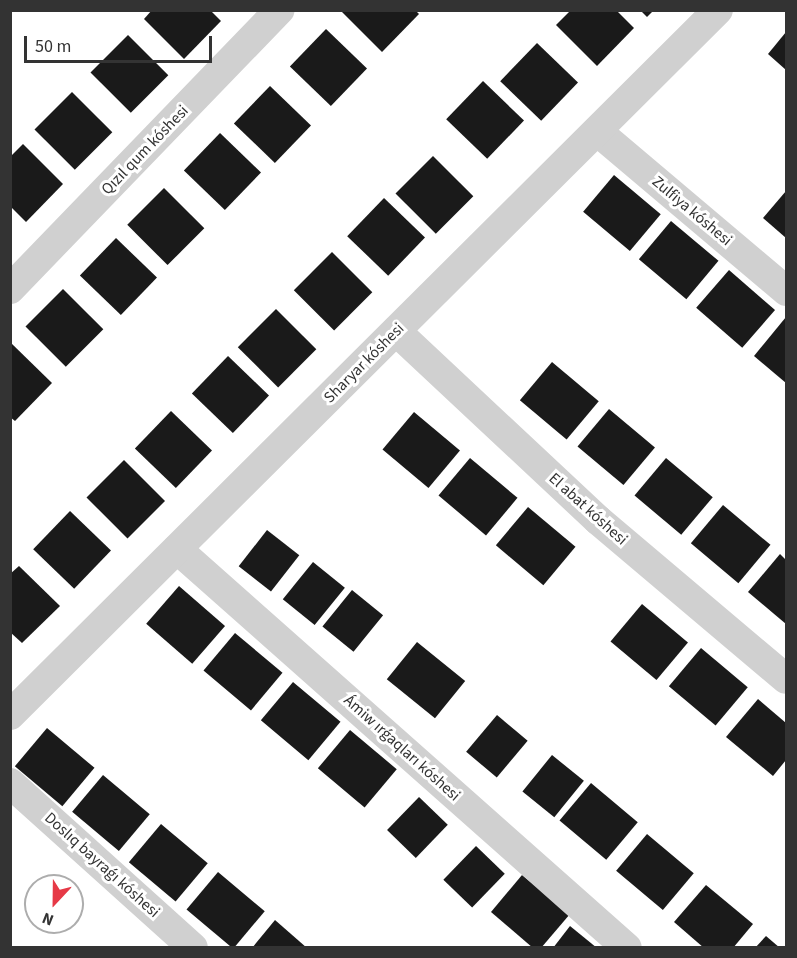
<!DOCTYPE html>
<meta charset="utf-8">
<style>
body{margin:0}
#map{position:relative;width:797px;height:958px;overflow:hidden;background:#fff;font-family:"Source Sans 3",sans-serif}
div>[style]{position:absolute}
.building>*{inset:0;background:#1a1a1a;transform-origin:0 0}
.street>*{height:30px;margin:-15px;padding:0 15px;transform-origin:15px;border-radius:15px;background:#d0d0d0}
span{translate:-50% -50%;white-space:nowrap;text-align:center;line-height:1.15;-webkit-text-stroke:6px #fff;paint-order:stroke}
.street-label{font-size:16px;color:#333}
.frame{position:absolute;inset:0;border:12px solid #333;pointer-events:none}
.north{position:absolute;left:24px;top:874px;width:60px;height:60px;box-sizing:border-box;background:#fff;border:2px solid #adadad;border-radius:50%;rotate:202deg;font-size:16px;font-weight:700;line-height:24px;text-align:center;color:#333}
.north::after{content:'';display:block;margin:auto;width:21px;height:27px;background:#e63946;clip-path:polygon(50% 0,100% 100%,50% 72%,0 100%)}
.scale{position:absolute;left:24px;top:36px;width:188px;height:27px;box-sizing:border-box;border:3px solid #333;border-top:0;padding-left:8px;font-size:18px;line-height:21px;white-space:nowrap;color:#333;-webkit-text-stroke:4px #fff;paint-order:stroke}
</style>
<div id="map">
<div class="building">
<i style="clip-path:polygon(152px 10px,210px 10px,221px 21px,184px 59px,144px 19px)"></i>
<i style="clip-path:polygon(343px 10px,415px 10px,419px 14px,382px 52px,342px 12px)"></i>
<i style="clip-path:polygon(571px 10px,616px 10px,634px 28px,597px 66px,556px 25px)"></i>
<i style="clip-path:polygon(640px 10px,654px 10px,647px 17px)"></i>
<i style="left:326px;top:29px;width:57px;height:52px;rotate:44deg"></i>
<i style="clip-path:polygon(786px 32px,786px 70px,768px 54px)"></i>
<i style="left:128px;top:35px;width:57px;height:53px;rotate:45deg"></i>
<i style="left:537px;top:43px;width:57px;height:53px;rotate:44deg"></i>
<i style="left:483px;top:81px;width:57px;height:53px;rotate:44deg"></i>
<i style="left:270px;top:86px;width:57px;height:52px;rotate:44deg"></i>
<i style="left:72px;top:92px;width:57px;height:53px;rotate:45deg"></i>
<i style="left:220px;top:133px;width:57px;height:52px;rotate:44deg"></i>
<i style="clip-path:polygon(23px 144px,63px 184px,26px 222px,10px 206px,10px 157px)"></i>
<i style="left:433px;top:156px;width:57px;height:53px;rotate:45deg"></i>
<i style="left:614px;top:175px;width:61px;height:48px;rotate:40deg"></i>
<i style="left:164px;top:188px;width:57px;height:52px;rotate:45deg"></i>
<i style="clip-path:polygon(786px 191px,786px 238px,763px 218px)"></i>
<i style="left:384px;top:198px;width:57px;height:53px;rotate:44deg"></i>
<i style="left:671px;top:221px;width:62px;height:50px;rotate:40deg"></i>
<i style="left:116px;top:238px;width:57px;height:52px;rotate:44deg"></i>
<i style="left:332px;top:252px;width:57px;height:54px;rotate:45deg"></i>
<i style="left:729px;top:270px;width:61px;height:50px;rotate:41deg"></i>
<i style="left:63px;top:289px;width:57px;height:53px;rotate:45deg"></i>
<i style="left:276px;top:309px;width:57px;height:54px;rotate:45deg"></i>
<i style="clip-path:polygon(786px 317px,786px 383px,754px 356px)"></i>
<i style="clip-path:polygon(10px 342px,52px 383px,15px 421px,10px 417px)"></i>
<i style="left:228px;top:356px;width:57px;height:52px;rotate:44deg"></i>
<i style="left:552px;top:362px;width:61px;height:50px;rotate:40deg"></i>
<i style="left:609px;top:409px;width:60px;height:49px;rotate:40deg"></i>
<i style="left:171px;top:411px;width:57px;height:52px;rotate:44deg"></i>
<i style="left:414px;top:412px;width:60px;height:49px;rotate:40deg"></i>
<i style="left:470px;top:458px;width:62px;height:49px;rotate:40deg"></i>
<i style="left:666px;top:458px;width:61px;height:49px;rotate:40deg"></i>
<i style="left:124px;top:460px;width:58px;height:53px;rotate:45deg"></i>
<i style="left:723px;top:505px;width:62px;height:50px;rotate:40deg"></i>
<i style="left:528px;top:507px;width:62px;height:50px;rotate:40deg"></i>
<i style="left:70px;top:511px;width:57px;height:53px;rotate:44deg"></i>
<i style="left:267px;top:530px;width:41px;height:46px;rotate:38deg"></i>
<i style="clip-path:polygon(780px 554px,786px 560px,786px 624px,748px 592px)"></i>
<i style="left:313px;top:562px;width:41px;height:48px;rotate:39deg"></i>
<i style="clip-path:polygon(19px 566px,60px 606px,22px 643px,10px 632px,10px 574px)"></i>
<i style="left:179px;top:586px;width:61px;height:50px;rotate:41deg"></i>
<i style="left:352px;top:590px;width:40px;height:47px;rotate:39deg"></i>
<i style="left:642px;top:604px;width:60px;height:49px;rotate:40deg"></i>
<i style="left:235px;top:633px;width:62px;height:49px;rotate:40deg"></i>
<i style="left:417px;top:642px;width:62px;height:48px;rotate:39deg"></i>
<i style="left:701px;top:648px;width:61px;height:50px;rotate:40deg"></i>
<i style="left:293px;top:682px;width:62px;height:50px;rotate:40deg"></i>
<i style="clip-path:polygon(758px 699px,786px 723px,786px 760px,773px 776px,726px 737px)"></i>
<i style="left:497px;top:715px;width:40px;height:48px;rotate:40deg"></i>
<i style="left:47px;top:728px;width:62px;height:50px;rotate:40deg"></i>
<i style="left:350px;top:730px;width:61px;height:50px;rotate:40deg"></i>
<i style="left:552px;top:755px;width:41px;height:47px;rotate:39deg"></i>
<i style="left:103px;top:775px;width:61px;height:48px;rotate:40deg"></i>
<i style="left:591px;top:783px;width:61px;height:49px;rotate:40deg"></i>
<i style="left:419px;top:797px;width:40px;height:46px;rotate:44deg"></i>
<i style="left:161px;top:824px;width:61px;height:50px;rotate:40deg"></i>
<i style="left:647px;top:834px;width:61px;height:48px;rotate:40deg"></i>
<i style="left:476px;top:846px;width:40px;height:47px;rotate:44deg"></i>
<i style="left:218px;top:872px;width:61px;height:49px;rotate:40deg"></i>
<i style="clip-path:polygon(522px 875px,570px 914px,541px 948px,533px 948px,491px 912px)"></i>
<i style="clip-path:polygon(706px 885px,753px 924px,733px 948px,704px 948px,674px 922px)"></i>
<i style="clip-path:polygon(275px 920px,307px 948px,252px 948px)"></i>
<i style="clip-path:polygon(570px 926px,597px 948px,553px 948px)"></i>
<i style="clip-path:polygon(766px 936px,780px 948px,755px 948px)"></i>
</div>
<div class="street">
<i style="left:597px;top:131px;width:248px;rotate:40.2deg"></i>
<i style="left:10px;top:289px;width:388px;rotate:-46deg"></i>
<i style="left:396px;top:331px;width:277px;rotate:43.1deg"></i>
<i style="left:598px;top:520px;width:246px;rotate:40.2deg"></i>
<i style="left:177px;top:549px;width:601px;rotate:41.56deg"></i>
<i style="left:10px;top:715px;width:999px;rotate:-44.88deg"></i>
<i style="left:10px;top:783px;width:246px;rotate:42deg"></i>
</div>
<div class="street-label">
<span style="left:145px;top:150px;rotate:-46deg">Qızıl qum kóshesi</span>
<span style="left:692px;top:211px;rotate:40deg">Zulfiya kóshesi</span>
<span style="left:364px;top:363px;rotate:-45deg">Sharyar kóshesi</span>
<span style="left:588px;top:509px;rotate:42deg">El abat kóshesi</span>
<span style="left:402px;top:748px;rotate:42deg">Ámiw ırǵaqları kóshesi</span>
<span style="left:102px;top:865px;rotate:42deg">Doslıq bayraǵı kóshesi</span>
</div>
<div class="frame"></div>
<div class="north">N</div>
<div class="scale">50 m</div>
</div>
